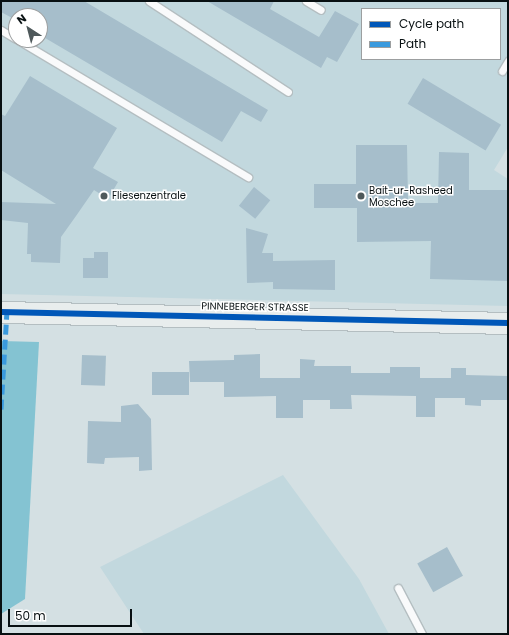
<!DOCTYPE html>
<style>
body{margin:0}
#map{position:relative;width:509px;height:635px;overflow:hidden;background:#d4e0e3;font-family:Poppins,sans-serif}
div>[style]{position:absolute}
.built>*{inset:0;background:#c2d8de}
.forest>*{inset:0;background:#84c3d2}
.building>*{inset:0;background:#a6becb;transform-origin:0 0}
.roads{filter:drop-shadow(1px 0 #b4bec1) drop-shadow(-1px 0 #b4bec1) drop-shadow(0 1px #b4bec1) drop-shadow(0 -1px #b4bec1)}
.service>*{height:7px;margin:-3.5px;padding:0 3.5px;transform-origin:3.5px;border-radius:3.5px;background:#f9fafb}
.secondary>*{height:21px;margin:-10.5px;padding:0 10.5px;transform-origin:10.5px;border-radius:10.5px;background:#e8eded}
.quiet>*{height:5px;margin-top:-2.5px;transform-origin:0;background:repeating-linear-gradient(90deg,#3a9ade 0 10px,transparent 0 15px)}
.cycleway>*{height:6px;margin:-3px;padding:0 3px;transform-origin:3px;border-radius:3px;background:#0057b8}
.dots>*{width:11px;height:11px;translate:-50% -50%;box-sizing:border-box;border:2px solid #fff;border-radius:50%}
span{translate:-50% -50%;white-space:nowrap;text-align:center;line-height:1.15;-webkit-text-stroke:3px #fff;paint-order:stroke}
.poi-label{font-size:10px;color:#081012}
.left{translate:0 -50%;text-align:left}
.street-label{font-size:10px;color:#081012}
.frame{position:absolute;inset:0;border:2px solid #081012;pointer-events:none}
.legend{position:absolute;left:361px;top:8px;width:140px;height:52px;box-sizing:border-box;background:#fff;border:1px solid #9c9fa0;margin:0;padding:5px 7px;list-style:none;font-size:12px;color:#081012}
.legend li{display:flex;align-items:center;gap:8px;height:20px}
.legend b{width:20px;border:1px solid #9c9fa0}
.north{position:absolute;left:8px;top:8px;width:40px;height:40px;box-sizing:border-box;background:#fff;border:1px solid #9c9fa0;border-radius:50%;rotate:324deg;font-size:11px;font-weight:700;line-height:16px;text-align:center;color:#081012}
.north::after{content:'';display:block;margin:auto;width:14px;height:18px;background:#4f595b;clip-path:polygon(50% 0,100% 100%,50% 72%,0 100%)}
.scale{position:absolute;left:8px;top:609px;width:124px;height:18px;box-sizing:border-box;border:2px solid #081012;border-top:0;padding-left:5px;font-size:12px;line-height:14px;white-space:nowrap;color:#081012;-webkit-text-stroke:3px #fff;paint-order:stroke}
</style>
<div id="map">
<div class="built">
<i style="clip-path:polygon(evenodd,1px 1px,508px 1px,508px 147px,494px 170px,508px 179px,508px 306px,1px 294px,1px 1px,362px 9px,500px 9px,500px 59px,362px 59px,362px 9px,1px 1px,16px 16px,40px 16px,40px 40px,16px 40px,16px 16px)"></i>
<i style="clip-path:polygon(283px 475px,359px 579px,389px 634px,144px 634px,100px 567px)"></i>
</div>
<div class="forest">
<i style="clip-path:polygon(1px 341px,39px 342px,25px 599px,1px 614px)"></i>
</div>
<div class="building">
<i style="clip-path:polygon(1px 1px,84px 1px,268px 110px,261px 122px,241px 111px,222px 142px,40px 35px,40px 16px,16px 16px,16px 20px,1px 12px)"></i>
<i style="clip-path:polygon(207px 1px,274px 1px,270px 9px,319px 37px,335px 11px,359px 24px,337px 62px,327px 57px,321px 68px)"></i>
<i style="clip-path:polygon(30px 76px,117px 128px,93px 168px,118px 182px,108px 199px,94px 190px,76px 216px,61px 237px,60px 263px,31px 262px,31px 254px,27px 254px,28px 223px,1px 220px,1px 202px,56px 204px,1px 170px,1px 114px,5px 116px)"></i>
<i style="left:423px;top:78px;width:91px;height:30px;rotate:31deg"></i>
<i style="clip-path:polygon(356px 145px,407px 145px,408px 203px,438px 203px,439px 152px,469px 153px,469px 190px,508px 190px,508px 281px,430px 279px,431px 241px,357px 242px,357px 208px,314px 208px,314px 184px,356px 184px)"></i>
<i style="left:254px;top:187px;width:21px;height:24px;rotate:39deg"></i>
<i style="clip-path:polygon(246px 228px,268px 234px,262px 253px,273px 253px,273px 261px,335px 260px,335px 290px,273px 289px,273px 282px,247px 283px)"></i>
<i style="clip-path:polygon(94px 252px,108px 252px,108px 278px,83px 278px,83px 258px,94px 258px)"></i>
<i style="clip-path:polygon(260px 354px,260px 378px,300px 378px,300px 359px,315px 360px,314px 366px,351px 366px,351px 373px,390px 373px,390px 367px,420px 367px,420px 378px,451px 378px,451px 368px,466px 368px,466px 375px,508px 376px,508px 400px,481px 400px,481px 406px,465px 405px,465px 398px,435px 398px,435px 417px,416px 417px,416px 396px,351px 395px,352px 409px,330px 409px,330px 400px,303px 400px,303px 418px,276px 418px,276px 396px,224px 397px,224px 382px,190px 382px,189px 361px,234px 360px,234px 355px)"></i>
<i style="left:82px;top:355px;width:24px;height:30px;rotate:2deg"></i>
<i style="left:152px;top:372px;width:37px;height:23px"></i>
<i style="clip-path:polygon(138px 404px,151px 419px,152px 470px,139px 471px,139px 457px,105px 458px,104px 464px,87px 463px,88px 421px,121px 422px,121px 406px)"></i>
<i style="left:447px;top:547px;width:33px;height:34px;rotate:61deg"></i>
</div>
<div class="roads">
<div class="service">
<i style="left:149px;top:1px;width:166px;rotate:33.2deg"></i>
<i style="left:306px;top:1px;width:17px;rotate:31deg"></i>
<i style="left:1px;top:30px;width:17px;rotate:31deg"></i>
<i style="left:18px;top:40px;width:268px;rotate:30.8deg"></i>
<i style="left:502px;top:71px;width:12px;rotate:-59deg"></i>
<i style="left:398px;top:588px;width:52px;rotate:62.4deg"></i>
</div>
<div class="secondary">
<i style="left:1px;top:312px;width:507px;rotate:1.24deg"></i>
</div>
</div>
<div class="quiet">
<i style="left:1px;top:409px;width:97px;rotate:-86.5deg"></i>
</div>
<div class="cycleway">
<i style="left:1px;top:312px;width:507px;rotate:1.24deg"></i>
</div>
<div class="dots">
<i style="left:104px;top:196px;background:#4f595b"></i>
<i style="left:361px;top:196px;background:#4f595b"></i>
</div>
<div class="poi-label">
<span class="left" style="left:369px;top:196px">Bait-ur-Rasheed<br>Moschee</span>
<span class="left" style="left:112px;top:196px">Fliesenzentrale</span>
</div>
<div class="street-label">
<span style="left:255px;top:307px;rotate:1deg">PINNEBERGER STRASSE</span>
</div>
<div class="frame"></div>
<ul class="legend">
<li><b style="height:5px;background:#0057b8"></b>Cycle path</li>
<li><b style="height:5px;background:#3a9ade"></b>Path</li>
</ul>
<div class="north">N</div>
<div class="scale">50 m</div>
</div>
